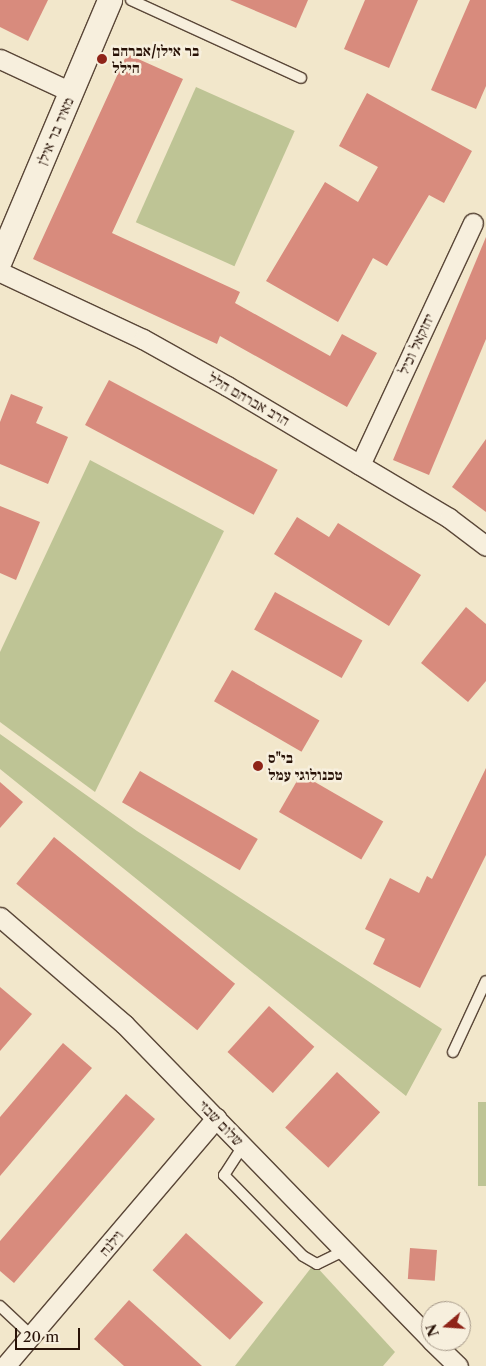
<!DOCTYPE html>
<meta charset="utf-8">
<style>
body{margin:0}
#map{position:relative;width:486px;height:1366px;overflow:hidden;background:#f2e7cb;font-family:"Libre Caslon Text","Frank Ruhl Libre",serif}
div>[style]{position:absolute}
.green>*{inset:0;background:#bec495;transform-origin:0 0}
.building>*{inset:0;background:#d88b7d;transform-origin:0 0}
.roads{filter:drop-shadow(1px 0 #5a4738) drop-shadow(-1px 0 #5a4738) drop-shadow(0 1px #5a4738) drop-shadow(0 -1px #5a4738)}
.service>*{height:10px;margin:-5px;padding:0 5px;transform-origin:5px;border-radius:5px;background:#f7efdd}
.minor>*{height:19px;margin:-9.5px;padding:0 9.5px;transform-origin:9.5px;border-radius:9.5px;background:#f7efdd}
.tertiary>*{height:24px;margin:-12px;padding:0 12px;transform-origin:12px;border-radius:12px;background:#f7efdd}
.dots>*{width:14px;height:14px;translate:-50% -50%;box-sizing:border-box;border:2px solid #f7efdd;border-radius:50%}
span{translate:-50% -50%;white-space:nowrap;text-align:center;line-height:1.15;-webkit-text-stroke:5px #f7efdd;paint-order:stroke}
.poi-label{font-size:15px;color:#281207;font-weight:700}
.left{translate:0 -50%;text-align:left}
.street-label{font-size:15px;color:#281207}
.north{position:absolute;left:421px;top:1301px;width:50px;height:50px;box-sizing:border-box;background:#f7efdd;border:1px solid #a49787;border-radius:50%;rotate:252deg;font-size:14px;font-weight:700;line-height:20px;text-align:center;color:#281207}
.north::after{content:'';display:block;margin:auto;width:18px;height:22px;background:#8f2418;clip-path:polygon(50% 0,100% 100%,50% 72%,0 100%)}
.scale{position:absolute;left:15px;top:1328px;width:65px;height:22px;box-sizing:border-box;border:2px solid #281207;border-top:0;padding-left:6px;font-size:15px;line-height:18px;white-space:nowrap;color:#281207;-webkit-text-stroke:4px #f7efdd;paint-order:stroke}
</style>
<div id="map">
<div class="green">
<i style="left:196px;top:87px;width:108px;height:148px;rotate:24deg"></i>
<i style="clip-path:polygon(90px 460px,224px 531px,95px 792px,0 722px,0 652px)"></i>
<i style="clip-path:polygon(0 734px,137px 831px,442px 1029px,406px 1096px,0 769px)"></i>
<i style="left:478px;top:1102px;width:8px;height:84px"></i>
<i style="clip-path:polygon(314px 1264px,395px 1352px,383px 1366px,235px 1366px)"></i>
</div>
<div class="building">
<i style="clip-path:polygon(0 0,48px 0,28px 41px,0 27px)"></i>
<i style="clip-path:polygon(230px 0,308px 0,296px 28px)"></i>
<i style="clip-path:polygon(365px 0,418px 0,389px 68px,344px 49px)"></i>
<i style="clip-path:polygon(470px 0,486px 0,486px 86px,476px 109px,431px 90px)"></i>
<i style="clip-path:polygon(127px 54px,183px 79px,112px 233px,240px 292px,235px 303px,330px 356px,342px 334px,377px 353px,347px 407px,220px 336px,217px 344px,33px 259px)"></i>
<i style="clip-path:polygon(367px 93px,472px 151px,444px 203px,429px 195px,387px 266px,373px 258px,338px 322px,266px 281px,325px 182px,358px 202px,378px 167px,339px 146px)"></i>
<i style="clip-path:polygon(486px 237px,486px 339px,429px 475px,393px 460px)"></i>
<i style="left:109px;top:380px;width:191px;height:51px;rotate:28deg"></i>
<i style="clip-path:polygon(11px 394px,43px 407px,36px 423px,68px 437px,48px 484px,0 464px,0 422px)"></i>
<i style="clip-path:polygon(486px 439px,486px 512px,452px 487px)"></i>
<i style="clip-path:polygon(0 506px,40px 522px,16px 580px,0 573px)"></i>
<i style="clip-path:polygon(297px 517px,329px 537px,338px 523px,421px 575px,389px 626px,274px 554px)"></i>
<i style="left:275px;top:592px;width:100px;height:43px;rotate:29deg"></i>
<i style="clip-path:polygon(466px 607px,486px 624px,486px 681px,468px 702px,421px 663px)"></i>
<i style="left:232px;top:670px;width:101px;height:36px;rotate:30deg"></i>
<i style="clip-path:polygon(486px 768px,486px 855px,420px 988px,373px 964px,385px 939px,365px 929px,390px 878px,419px 893px,427px 876px,432px 879px)"></i>
<i style="left:140px;top:771px;width:136px;height:36px;rotate:30deg"></i>
<i style="left:301px;top:774px;width:95px;height:44px;rotate:30deg"></i>
<i style="clip-path:polygon(0 782px,23px 802px,0 828px)"></i>
<i style="left:54px;top:837px;width:233px;height:60px;rotate:39deg"></i>
<i style="clip-path:polygon(0 987px,32px 1014px,0 1051px)"></i>
<i style="left:269px;top:1006px;width:61px;height:62px;rotate:42deg"></i>
<i style="clip-path:polygon(63px 1043px,92px 1068px,0 1176px,0 1117px)"></i>
<i style="left:337px;top:1072px;width:59px;height:76px;rotate:43deg"></i>
<i style="clip-path:polygon(126px 1094px,155px 1119px,14px 1283px,0 1271px,0 1241px)"></i>
<i style="left:186px;top:1233px;width:104px;height:50px;rotate:42deg"></i>
<i style="left:410px;top:1248px;width:27px;height:31px;rotate:4deg"></i>
<i style="clip-path:polygon(129px 1300px,202px 1366px,124px 1366px,94px 1339px)"></i>
</div>
<div class="roads">
<div class="service">
<i style="left:131px;top:0;width:187px;rotate:24.6deg"></i>
<i style="left:453px;top:1052px;width:78px;rotate:-65.1deg"></i>
<i style="left:243px;top:1146px;width:35px;rotate:123deg"></i>
<i style="left:224px;top:1175px;width:113px;rotate:45.7deg"></i>
<i style="left:303px;top:1256px;width:16px;rotate:30deg"></i>
<i style="left:317px;top:1264px;width:30px;rotate:-26deg"></i>
<i style="left:0;top:1306px;width:44px;rotate:43.2deg"></i>
</div>
<div class="minor">
<i style="left:0;top:59px;width:78px;rotate:24.9deg"></i>
<i style="left:0;top:272px;width:158px;rotate:25.1deg"></i>
<i style="left:143px;top:339px;width:96px;rotate:29.2deg"></i>
<i style="left:227px;top:386px;width:258px;rotate:30.7deg"></i>
<i style="left:449px;top:518px;width:46px;rotate:37.1deg"></i>
<i style="left:360px;top:465px;width:267px;rotate:-65deg"></i>
<i style="left:0;top:917px;width:164px;rotate:40.8deg"></i>
<i style="left:124px;top:1024px;width:441px;rotate:45.8deg"></i>
<i style="left:432px;top:1341px;width:36px;rotate:44deg"></i>
<i style="left:5px;top:1366px;width:326px;rotate:-49.6deg"></i>
</div>
<div class="tertiary">
<i style="left:0;top:261px;width:283px;rotate:-67.1deg"></i>
</div>
</div>
<div class="dots">
<i style="left:102px;top:59px;background:#8f2418"></i>
<i style="left:258px;top:766px;background:#8f2418"></i>
</div>
<div class="poi-label">
<span class="left" style="left:112px;top:59px">בר אילן/אברהם<br>הילל</span>
<span class="left" style="left:268px;top:766px">בי"ס<br>טכנולוגי עמל</span>
</div>
<div class="street-label">
<span style="left:55px;top:131px;rotate:-67deg">מאיר בר אילן</span>
<span style="left:416px;top:344px;rotate:-65deg">יחזקאל וכיל</span>
<span style="left:249px;top:399px;rotate:30deg">הרב אברהם הלל</span>
<span style="left:221px;top:1123px;rotate:46deg">שלום שבזי</span>
<span style="left:111px;top:1243px;rotate:-50deg">וילנה</span>
</div>
<div class="north">N</div>
<div class="scale">20 m</div>
</div>
